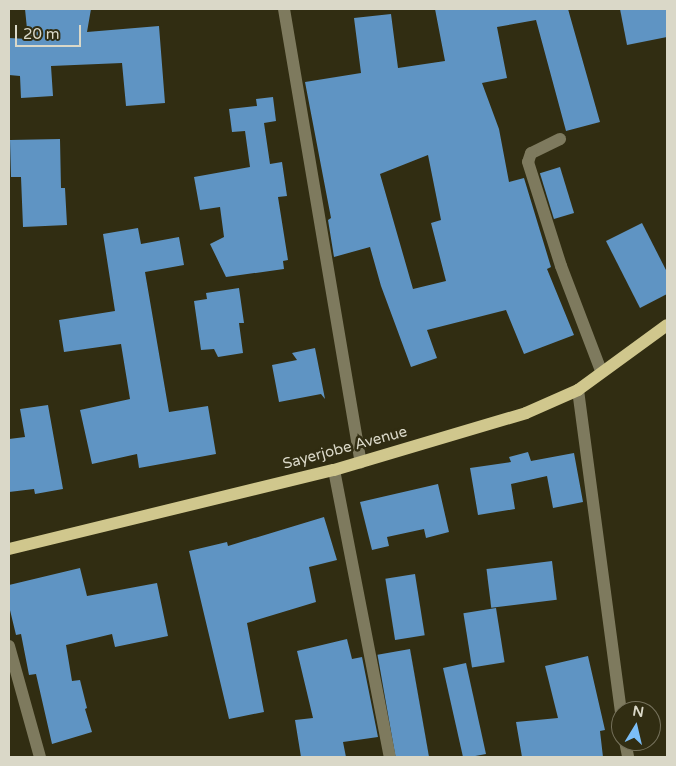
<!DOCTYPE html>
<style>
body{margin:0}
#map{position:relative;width:676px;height:766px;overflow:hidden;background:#312d12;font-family:"Varela Round",sans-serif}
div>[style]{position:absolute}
.building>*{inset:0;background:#5f94c3;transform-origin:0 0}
.minor>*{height:12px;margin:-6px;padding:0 6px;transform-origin:6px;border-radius:6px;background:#7e7a5e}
.major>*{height:12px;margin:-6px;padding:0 6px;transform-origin:6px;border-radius:6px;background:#d0c78d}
span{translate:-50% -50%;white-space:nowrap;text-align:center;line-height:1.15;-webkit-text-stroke:5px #312d12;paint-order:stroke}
.street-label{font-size:15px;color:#dad8c8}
.frame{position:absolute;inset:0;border:10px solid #dad8c8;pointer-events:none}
.north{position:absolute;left:611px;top:701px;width:50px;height:50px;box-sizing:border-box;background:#312d12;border:1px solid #75715b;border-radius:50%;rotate:9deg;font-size:14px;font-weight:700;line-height:20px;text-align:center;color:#dad8c8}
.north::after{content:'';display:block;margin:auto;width:18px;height:22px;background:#7bbef8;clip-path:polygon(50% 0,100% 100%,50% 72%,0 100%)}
.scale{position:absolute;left:15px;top:25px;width:66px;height:22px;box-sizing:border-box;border:2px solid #dad8c8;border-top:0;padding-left:6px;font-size:15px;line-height:18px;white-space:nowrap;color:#dad8c8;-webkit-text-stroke:4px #312d12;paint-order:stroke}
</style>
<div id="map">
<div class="building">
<i style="clip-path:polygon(25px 9px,91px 9px,87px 32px,159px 26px,165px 103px,126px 106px,122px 63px,51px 66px,53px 96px,21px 98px,20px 76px,9px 75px,9px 38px,28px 39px)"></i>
<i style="clip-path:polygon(evenodd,435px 9px,568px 9px,600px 122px,566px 131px,536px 20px,497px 27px,507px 78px,482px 83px,499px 129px,509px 182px,524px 178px,551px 267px,547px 269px,574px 335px,524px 354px,506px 310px,427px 330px,437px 358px,411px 367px,381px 286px,370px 247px,334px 257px,328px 220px,331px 218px,305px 82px,361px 73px,354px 18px,391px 14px,398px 68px,445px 61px,435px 9px,428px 155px,441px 220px,431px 223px,446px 281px,413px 289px,380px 174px,428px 155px)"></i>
<i style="clip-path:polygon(620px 9px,667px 9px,667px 37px,627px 45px)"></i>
<i style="clip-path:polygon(273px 97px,276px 121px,264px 123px,270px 164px,282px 162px,287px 196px,278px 197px,288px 260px,283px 261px,284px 269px,226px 277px,210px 244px,224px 237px,220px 207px,200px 210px,194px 177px,250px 167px,245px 131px,232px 132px,229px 109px,257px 106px,256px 99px)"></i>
<i style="clip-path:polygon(60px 139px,61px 188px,65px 188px,67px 225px,23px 227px,21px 177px,11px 177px,10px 140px)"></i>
<i style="left:560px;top:167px;width:48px;height:21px;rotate:73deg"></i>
<i style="clip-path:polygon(642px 223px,667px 272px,667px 294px,640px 308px,606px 241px)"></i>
<i style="clip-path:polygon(138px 228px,141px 244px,179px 237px,184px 265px,145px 272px,169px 412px,208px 406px,216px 454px,139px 468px,137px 454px,92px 464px,80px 410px,130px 399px,121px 344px,64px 352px,59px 320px,115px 311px,103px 234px)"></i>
<i style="clip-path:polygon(239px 288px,244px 323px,239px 323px,243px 353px,218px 357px,214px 349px,201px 350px,194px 301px,207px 299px,206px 293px)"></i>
<i style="clip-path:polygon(315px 348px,325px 399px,321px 394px,279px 402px,272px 365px,297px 360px,292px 353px)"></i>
<i style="clip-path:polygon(48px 405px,63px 489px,35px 494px,34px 489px,9px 492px,9px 439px,25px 437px,20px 409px)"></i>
<i style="clip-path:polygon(528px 452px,531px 461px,574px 453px,583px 502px,553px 508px,547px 476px,511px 484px,515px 509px,478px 515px,470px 468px,511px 462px,509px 457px)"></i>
<i style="clip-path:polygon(438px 484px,449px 532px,426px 538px,424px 529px,387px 537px,389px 546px,372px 550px,360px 502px)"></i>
<i style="clip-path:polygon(324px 517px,337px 560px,309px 567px,316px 602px,247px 623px,264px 712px,229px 719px,189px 551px,227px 542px,228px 546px)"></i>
<i style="left:552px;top:561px;width:39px;height:66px;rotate:83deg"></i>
<i style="clip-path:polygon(80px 568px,87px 596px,157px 583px,168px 636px,115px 647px,112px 634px,66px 645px,72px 681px,80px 680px,87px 708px,85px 709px,92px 732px,52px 744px,36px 674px,29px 675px,21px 634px,16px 635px,9px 606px,9px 585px)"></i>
<i style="left:415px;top:574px;width:62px;height:30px;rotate:81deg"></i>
<i style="left:496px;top:608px;width:55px;height:33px;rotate:81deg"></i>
<i style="clip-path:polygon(347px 639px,352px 659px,362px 657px,378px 737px,343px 742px,346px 757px,301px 757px,295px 720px,313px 718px,297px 651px)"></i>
<i style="left:410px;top:649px;width:110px;height:33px;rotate:80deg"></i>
<i style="clip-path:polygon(588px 656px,605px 730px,600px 731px,603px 757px,522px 757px,516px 722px,558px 718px,545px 666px)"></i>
<i style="clip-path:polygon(466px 663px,486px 754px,470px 757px,463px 757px,443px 668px)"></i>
</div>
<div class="minor">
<i style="left:284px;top:9px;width:460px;rotate:80.4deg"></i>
<i style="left:560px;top:139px;width:32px;rotate:154deg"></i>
<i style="left:531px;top:153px;width:9px;rotate:108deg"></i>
<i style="left:528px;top:162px;width:109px;rotate:72.4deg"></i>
<i style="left:561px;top:266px;width:112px;rotate:69.1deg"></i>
<i style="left:578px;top:390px;width:324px;rotate:82.4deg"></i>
<i style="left:334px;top:470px;width:292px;rotate:79deg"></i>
<i style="left:9px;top:646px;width:115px;rotate:74.4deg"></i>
<i style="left:625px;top:741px;width:16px;rotate:79deg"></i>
</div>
<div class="major">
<i style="left:9px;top:549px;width:334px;rotate:-13.7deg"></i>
<i style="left:334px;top:470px;width:200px;rotate:-16.5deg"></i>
<i style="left:526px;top:413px;width:57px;rotate:-23.9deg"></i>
<i style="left:578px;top:390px;width:110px;rotate:-36.1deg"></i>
</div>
<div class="street-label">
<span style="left:345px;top:448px;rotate:-15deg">Sayerjobe Avenue</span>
</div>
<div class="frame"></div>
<div class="north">N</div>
<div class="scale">20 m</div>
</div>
